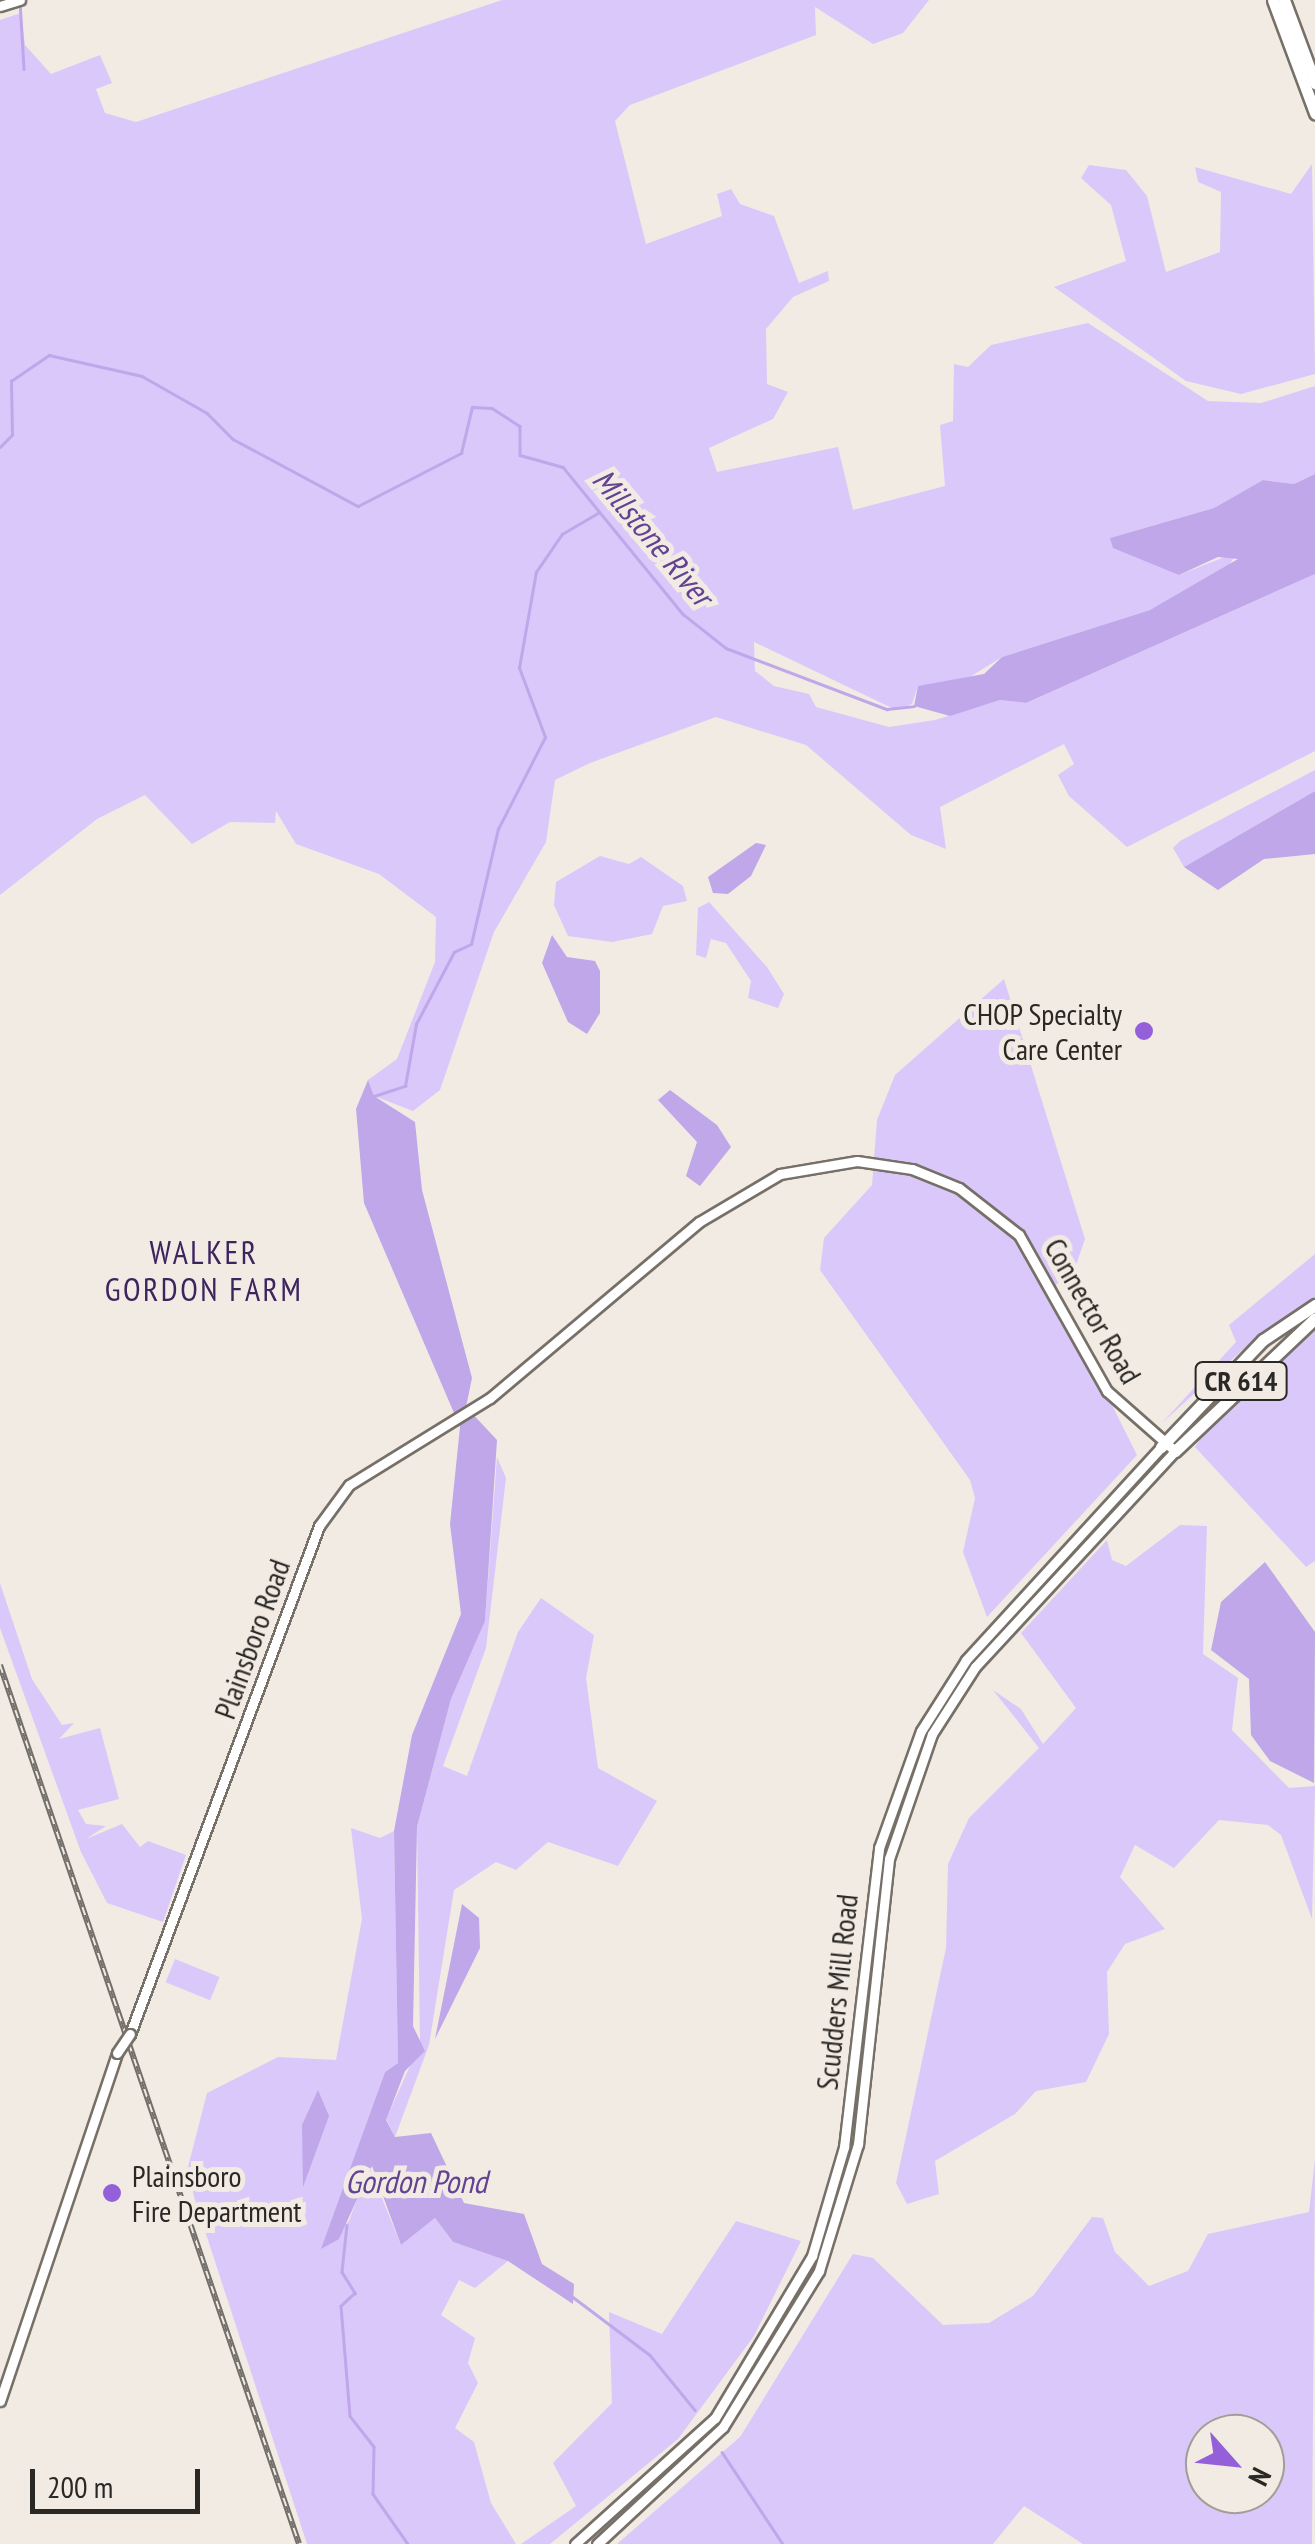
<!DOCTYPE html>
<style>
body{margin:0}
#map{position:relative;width:1315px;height:2544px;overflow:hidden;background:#f2ebe3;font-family:"PT Sans Narrow",sans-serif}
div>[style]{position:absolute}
.green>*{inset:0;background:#dac8fb;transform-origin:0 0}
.water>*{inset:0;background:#bfa7e9}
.stream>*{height:2.5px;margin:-1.25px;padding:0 1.25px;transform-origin:1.25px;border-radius:1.25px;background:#bfa7e9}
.roads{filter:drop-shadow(2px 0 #767068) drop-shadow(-2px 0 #767068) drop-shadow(0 2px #767068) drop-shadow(0 -2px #767068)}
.secondary>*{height:9px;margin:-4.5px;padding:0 4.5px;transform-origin:4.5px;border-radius:4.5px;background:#fff}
.primary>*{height:9px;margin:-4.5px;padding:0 4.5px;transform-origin:4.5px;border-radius:4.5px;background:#fff}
.highway>*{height:11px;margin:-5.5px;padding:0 5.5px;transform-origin:5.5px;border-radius:5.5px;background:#fff}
.rail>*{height:6px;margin-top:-3px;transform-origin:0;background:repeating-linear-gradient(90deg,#f2ebe3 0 8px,#726e69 0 16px);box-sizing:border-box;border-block:2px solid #726e69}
.bridges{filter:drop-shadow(2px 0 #767068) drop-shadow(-2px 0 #767068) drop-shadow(0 2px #767068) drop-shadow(0 -2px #767068)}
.secondary-bridge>*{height:9px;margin:-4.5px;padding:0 4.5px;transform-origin:4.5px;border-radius:4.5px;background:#fff}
.dots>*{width:28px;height:28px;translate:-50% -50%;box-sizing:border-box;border:5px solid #f2ebe3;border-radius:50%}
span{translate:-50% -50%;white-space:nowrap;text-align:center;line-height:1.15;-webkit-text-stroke:10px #f2ebe3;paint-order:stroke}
.shield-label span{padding:2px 8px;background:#f2ebe3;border:2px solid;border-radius:8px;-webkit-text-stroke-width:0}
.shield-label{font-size:28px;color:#2a2825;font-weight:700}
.poi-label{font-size:30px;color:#2a2825}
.right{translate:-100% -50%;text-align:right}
.left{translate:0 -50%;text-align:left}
.street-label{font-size:30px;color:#2a2825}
.water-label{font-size:32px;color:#634291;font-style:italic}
.neighbourhood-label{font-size:32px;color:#3d245e;letter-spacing:2.5px}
.north{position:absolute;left:1185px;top:2414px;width:100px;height:100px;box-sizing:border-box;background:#f2ebe3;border:2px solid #a29d97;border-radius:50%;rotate:117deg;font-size:28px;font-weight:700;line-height:40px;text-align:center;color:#2a2825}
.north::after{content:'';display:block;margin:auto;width:35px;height:45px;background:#9460d9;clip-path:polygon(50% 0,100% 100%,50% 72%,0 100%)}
.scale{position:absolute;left:30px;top:2469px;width:170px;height:45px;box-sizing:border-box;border:5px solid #2a2825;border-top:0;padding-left:12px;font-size:30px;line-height:35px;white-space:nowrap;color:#2a2825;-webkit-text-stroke:8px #f2ebe3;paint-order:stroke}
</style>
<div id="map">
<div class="green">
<i style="clip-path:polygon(502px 0,929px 0,903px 33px,873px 44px,815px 7px,816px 35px,630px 105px,615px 121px,646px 244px,722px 216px,717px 194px,731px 189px,740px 204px,774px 216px,799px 283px,828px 271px,829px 281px,793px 297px,766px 329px,767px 384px,788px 392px,773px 419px,709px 448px,717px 472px,838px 447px,853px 510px,945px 486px,940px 425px,953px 421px,954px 364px,968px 367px,991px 345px,1088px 323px,1208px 401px,1261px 403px,1315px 386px,1315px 474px,1294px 484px,1263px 480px,1214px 508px,1110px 538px,1179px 575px,1237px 552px,1226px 571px,1150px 610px,1002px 657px,965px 680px,918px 686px,912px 704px,896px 710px,754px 642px,755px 671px,774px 686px,809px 694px,816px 707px,889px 727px,935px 720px,1000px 700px,1026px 703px,1315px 574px,1315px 751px,1127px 847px,1069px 796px,1058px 775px,1074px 764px,1064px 744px,940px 807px,946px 849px,911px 835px,806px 745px,716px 717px,590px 763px,555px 780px,546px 842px,494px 932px,440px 1090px,413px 1111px,374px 1096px,368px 1080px,397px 1059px,435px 962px,436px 917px,379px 874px,296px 844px,276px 811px,275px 823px,230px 822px,192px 844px,145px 795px,97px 819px,0 895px,0 20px,21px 13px,25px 45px,51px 74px,100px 55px,112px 83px,96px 89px,105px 113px,136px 122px)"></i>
<i style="clip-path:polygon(1312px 164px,1315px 374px,1241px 394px,1186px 381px,1054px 287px,1126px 261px,1111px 205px,1081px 178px,1089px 165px,1126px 170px,1147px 196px,1166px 272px,1220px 252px,1221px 192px,1198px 182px,1195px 167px,1291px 194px)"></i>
<i style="clip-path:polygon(1315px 770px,1315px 791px,1184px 867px,1173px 848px,1180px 841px)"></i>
<i style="clip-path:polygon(600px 856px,629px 864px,641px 857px,683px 886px,687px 901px,663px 906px,652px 934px,612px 942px,568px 936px,554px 905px,556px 882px)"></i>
<i style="clip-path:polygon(709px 902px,767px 967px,784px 994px,778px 1008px,748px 998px,751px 981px,726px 943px,711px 939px,706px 958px,696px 955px,698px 908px)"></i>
<i style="clip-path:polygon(1004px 979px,1085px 1239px,1074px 1271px,1053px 1287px,1137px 1455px,987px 1617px,963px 1552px,975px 1498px,970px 1480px,820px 1270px,824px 1238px,872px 1185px,877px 1120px,895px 1075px)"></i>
<i style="clip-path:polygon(1315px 1254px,1315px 1298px,1260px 1334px,1162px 1423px,1236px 1342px,1229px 1325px)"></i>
<i style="clip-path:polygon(1315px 1331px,1315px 1561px,1306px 1567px,1195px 1447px,1214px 1417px)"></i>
<i style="clip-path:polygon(497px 1457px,506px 1478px,486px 1648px,443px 1766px,467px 1776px,518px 1632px,541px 1598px,594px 1635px,586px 1678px,598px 1768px,657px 1801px,618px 1866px,548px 1842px,516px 1870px,496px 1862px,454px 1890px,429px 2045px,395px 2137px,386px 2119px,420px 2044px,417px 1827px,451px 1699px,485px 1621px)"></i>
<i style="clip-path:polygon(1180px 1525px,1207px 1526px,1203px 1654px,1238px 1678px,1232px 1730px,1289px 1788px,1315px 1786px,1312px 1919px,1281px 1835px,1268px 1825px,1219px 1820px,1174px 1868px,1135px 1845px,1120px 1877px,1165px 1929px,1125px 1944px,1107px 1972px,1109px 2034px,1086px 2082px,1036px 2091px,1015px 2114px,935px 2161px,939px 2194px,907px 2204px,896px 2183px,946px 1948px,948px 1864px,969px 1818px,1039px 1748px,993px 1690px,1021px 1709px,1043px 1744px,1076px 1708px,1021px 1633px,1107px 1540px,1112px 1560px,1126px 1566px)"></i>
<i style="clip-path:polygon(0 1583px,32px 1679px,62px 1725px,74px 1723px,59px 1739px,100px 1728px,119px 1799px,78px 1810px,86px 1824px,106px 1826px,86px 1839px,122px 1824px,140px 1847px,148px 1841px,186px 1855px,163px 1922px,107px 1903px,81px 1852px,0 1628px)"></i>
<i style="clip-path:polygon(351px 1828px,380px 1838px,394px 1831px,398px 2063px,385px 2072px,322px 2248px,349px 2221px,369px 2166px,401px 2245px,435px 2218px,453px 2242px,508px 2261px,475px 2288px,459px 2280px,441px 2315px,475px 2338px,468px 2363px,478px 2383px,455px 2428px,474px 2442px,491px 2503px,516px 2544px,307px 2544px,194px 2197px,188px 2167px,207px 2093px,278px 2057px,336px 2060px,362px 1919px)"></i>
<i style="left:175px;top:1959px;width:48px;height:25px;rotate:22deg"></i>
<i style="clip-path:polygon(evenodd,1315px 2159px,1312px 2544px,1083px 2544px,1024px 2506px,993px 2544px,617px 2544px,740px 2437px,853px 2254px,873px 2258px,943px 2325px,989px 2323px,1033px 2296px,1092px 2217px,1103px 2218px,1115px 2252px,1149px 2286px,1188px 2271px,1208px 2234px,1309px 2212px,1315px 2159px,1205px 2434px,1265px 2434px,1265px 2494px,1205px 2494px,1205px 2434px)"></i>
<i style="clip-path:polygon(736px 2221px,801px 2241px,754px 2336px,678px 2439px,550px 2544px,521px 2544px,576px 2506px,553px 2463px,612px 2403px,609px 2312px,662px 2334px)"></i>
</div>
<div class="water">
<i style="clip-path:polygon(1315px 474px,1315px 574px,1026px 703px,1000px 700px,950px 716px,914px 706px,918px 686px,984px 674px,1002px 657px,1150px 610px,1238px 559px,1218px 557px,1179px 575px,1113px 548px,1110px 538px,1214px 508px,1263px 480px,1294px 484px)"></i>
<i style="clip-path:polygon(1315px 791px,1315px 854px,1264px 859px,1218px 890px,1184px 867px)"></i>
<i style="clip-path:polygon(756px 843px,766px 845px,751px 876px,728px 894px,713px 893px,708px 877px)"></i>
<i style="clip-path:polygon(552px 935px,567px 957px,595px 961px,600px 971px,600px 1013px,587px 1034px,568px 1022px,542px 963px)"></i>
<i style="clip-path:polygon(368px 1080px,374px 1096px,415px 1122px,422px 1190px,472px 1378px,466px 1407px,497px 1440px,485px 1621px,451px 1699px,417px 1827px,413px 2026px,425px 2051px,405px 2071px,386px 2120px,395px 2137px,431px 2133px,464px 2203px,524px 2214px,542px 2264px,574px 2284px,573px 2304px,508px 2261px,453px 2242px,435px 2218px,401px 2245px,372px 2166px,339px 2239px,321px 2249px,385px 2072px,398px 2063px,394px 1831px,412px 1735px,461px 1614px,450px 1524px,460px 1427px,364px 1203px,356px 1109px)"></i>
<i style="clip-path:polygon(670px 1090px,717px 1125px,731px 1147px,700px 1186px,686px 1176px,697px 1142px,658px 1100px)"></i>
<i style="clip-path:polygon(1265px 1562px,1315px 1632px,1314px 1783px,1270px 1761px,1251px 1735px,1249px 1679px,1211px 1650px,1221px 1602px)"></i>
<i style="clip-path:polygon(462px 1904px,479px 1918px,480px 1948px,435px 2039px)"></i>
<i style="clip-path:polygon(318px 2090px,329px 2116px,303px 2187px,302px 2125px)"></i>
</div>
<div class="stream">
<i style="left:20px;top:1px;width:68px;rotate:86.6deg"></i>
<i style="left:0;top:447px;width:17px;rotate:-45deg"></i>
<i style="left:12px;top:435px;width:54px;rotate:-91.1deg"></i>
<i style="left:11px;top:381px;width:46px;rotate:-34.4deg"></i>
<i style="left:49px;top:355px;width:95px;rotate:12.7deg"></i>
<i style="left:142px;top:376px;width:75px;rotate:29.6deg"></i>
<i style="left:207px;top:413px;width:37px;rotate:45deg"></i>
<i style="left:233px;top:439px;width:142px;rotate:28.2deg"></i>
<i style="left:358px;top:506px;width:116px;rotate:-27.2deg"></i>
<i style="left:461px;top:453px;width:47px;rotate:-76.6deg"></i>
<i style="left:472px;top:407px;width:20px;rotate:3deg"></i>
<i style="left:492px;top:408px;width:33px;rotate:33deg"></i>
<i style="left:520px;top:426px;width:29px;rotate:90deg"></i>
<i style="left:520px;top:455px;width:45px;rotate:15.6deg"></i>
<i style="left:563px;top:467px;width:190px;rotate:50.8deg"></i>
<i style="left:683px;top:614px;width:55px;rotate:38.3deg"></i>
<i style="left:726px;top:648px;width:172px;rotate:20.8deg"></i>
<i style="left:887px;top:709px;width:27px;rotate:-6deg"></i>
<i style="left:374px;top:1096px;width:33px;rotate:-18deg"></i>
<i style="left:405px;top:1086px;width:63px;rotate:-79.9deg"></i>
<i style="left:416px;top:1024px;width:81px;rotate:-62.2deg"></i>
<i style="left:454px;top:952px;width:19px;rotate:-25deg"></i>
<i style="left:471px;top:944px;width:118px;rotate:-76.8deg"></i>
<i style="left:498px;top:829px;width:103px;rotate:-62.9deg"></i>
<i style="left:545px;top:737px;width:74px;rotate:-110.6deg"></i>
<i style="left:519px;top:668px;width:97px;rotate:-80deg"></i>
<i style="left:536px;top:572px;width:46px;rotate:-55.6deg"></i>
<i style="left:562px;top:534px;width:42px;rotate:-30.3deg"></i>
<i style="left:347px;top:2225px;width:47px;rotate:96.1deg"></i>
<i style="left:342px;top:2272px;width:25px;rotate:58deg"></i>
<i style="left:355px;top:2293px;width:19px;rotate:137deg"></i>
<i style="left:341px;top:2306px;width:110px;rotate:85.3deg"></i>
<i style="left:350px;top:2416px;width:39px;rotate:52deg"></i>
<i style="left:374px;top:2447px;width:47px;rotate:91.2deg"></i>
<i style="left:373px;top:2494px;width:61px;rotate:55deg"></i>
<i style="left:573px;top:2297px;width:96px;rotate:37deg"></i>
<i style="left:650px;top:2355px;width:71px;rotate:50.7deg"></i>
<i style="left:722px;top:2452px;width:110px;rotate:56.5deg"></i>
</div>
<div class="roads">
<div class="secondary">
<i style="left:130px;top:2034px;width:542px;rotate:-69.59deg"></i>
<i style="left:319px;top:1526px;width:51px;rotate:-53.8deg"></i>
<i style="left:349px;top:1485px;width:166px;rotate:-31.7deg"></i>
<i style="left:490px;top:1398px;width:273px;rotate:-40.1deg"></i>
<i style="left:699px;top:1222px;width:94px;rotate:-30.7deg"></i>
<i style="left:780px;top:1174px;width:78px;rotate:-9.6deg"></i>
<i style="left:857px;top:1161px;width:56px;rotate:8.3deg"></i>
<i style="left:912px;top:1169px;width:51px;rotate:22deg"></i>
<i style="left:959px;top:1188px;width:76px;rotate:38.1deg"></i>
<i style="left:1019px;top:1235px;width:179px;rotate:60.6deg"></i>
<i style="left:1107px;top:1391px;width:91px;rotate:41.4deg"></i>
<i style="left:1175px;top:1451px;width:294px;rotate:132.8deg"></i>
<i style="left:975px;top:1667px;width:80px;rotate:122.7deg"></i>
<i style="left:932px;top:1734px;width:132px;rotate:109deg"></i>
<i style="left:889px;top:1859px;width:287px;rotate:96.2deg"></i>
<i style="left:858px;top:2144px;width:133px;rotate:107.1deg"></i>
<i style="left:819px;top:2271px;width:183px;rotate:121.6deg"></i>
<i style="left:723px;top:2427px;width:172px;rotate:137.1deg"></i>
<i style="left:0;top:2401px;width:367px;rotate:-71.4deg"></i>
<i style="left:575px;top:2544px;width:188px;rotate:-42deg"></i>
<i style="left:715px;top:2418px;width:189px;rotate:-59.1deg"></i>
<i style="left:812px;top:2256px;width:114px;rotate:-73.6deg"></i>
<i style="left:844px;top:2147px;width:301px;rotate:-83.3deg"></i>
<i style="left:879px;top:1848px;width:124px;rotate:-70.3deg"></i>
<i style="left:921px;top:1731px;width:84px;rotate:-57.6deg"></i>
<i style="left:966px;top:1660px;width:289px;rotate:-47.5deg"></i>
</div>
<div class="primary">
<i style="left:0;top:6px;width:21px;rotate:-17deg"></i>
</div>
<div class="highway">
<i style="left:1273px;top:0;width:121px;rotate:69.6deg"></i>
<i style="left:1284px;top:0;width:89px;rotate:69.5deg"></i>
<i style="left:1161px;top:1447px;width:148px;rotate:-46.4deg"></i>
<i style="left:1263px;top:1340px;width:63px;rotate:-33.9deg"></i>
<i style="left:1175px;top:1451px;width:193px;rotate:-43.5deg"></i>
</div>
</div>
<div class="rail">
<i style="left:0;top:1665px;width:928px;rotate:71.21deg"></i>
</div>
<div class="bridges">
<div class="secondary-bridge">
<i style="left:117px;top:2053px;width:23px;rotate:-56deg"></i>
</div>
</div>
<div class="dots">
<i style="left:1144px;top:1031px;background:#9460d9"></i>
<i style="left:112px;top:2193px;background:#9460d9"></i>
</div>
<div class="shield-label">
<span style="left:1241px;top:1381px">CR 614</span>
</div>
<div class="poi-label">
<span class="right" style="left:1122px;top:1031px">CHOP Specialty<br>Care Center</span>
<span class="left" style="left:132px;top:2193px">Plainsboro<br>Fire Department</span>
</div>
<div class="street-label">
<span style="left:1093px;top:1311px;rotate:60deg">Connector Road</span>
<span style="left:252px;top:1639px;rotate:-70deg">Plainsboro Road</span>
<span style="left:837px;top:1992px;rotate:-84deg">Scudders Mill Road</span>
</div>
<div class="water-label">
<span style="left:653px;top:537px;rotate:50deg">Millstone River</span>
<span style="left:416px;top:2181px">Gordon Pond</span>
</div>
<div class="neighbourhood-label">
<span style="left:204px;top:1271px">WALKER<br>GORDON FARM</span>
</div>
<div class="north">N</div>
<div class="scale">200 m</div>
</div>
